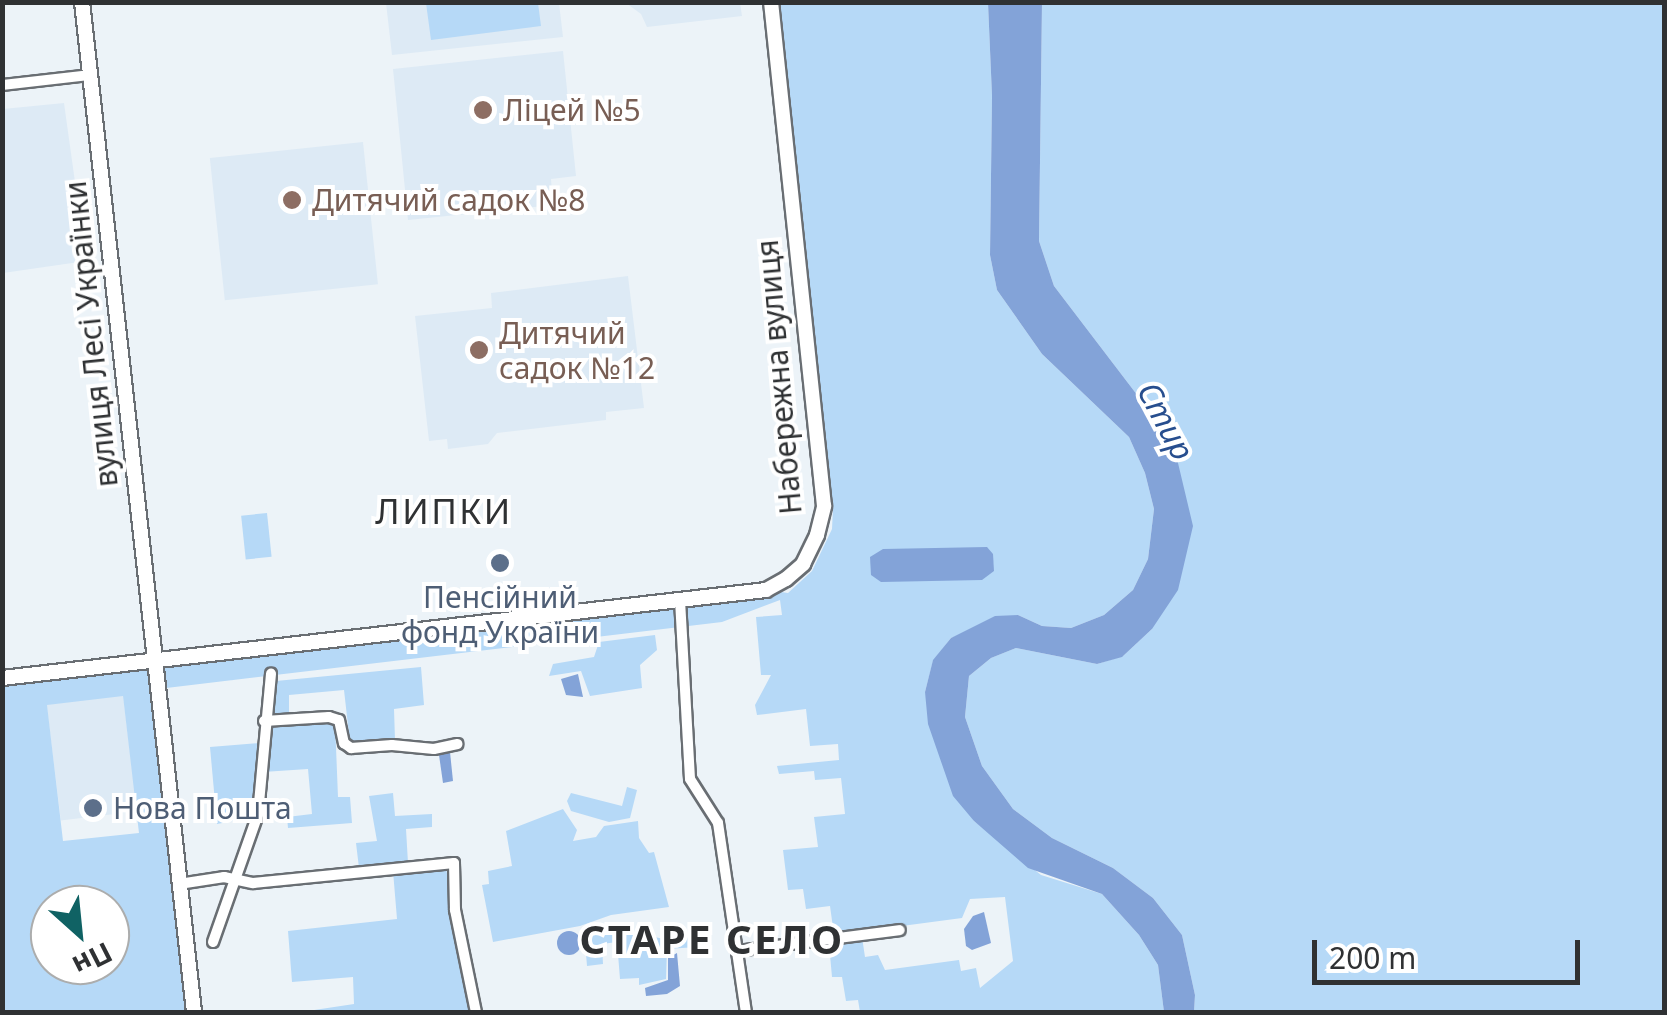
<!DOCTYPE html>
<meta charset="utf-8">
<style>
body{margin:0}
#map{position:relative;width:1667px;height:1015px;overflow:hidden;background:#ecf3f8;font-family:"Noto Sans",sans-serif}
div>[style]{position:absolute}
.built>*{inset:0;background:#ddeaf5;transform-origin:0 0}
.green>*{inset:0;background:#b6d9f7;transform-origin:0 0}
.water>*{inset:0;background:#83a3d8}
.round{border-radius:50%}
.roads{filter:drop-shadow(2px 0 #696e73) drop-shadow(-2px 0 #696e73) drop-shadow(0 2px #696e73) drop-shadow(0 -2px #696e73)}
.street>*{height:10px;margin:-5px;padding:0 5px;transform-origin:5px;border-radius:5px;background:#fff}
.secondary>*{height:14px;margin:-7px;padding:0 7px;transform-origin:7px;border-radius:7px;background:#fff}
.dots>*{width:28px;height:28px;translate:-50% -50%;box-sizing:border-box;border:5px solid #fff;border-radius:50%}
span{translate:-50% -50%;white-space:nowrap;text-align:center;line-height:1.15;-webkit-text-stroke:8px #fff;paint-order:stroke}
.education-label{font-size:30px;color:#785e54}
.left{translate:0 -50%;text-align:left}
.street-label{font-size:30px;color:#2f3133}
.service-label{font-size:30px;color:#4e5e75}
.water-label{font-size:32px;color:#274e8e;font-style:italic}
.quarter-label{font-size:35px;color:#2f3133;letter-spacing:2.5px}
.district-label{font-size:40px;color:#2f3133;font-weight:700;letter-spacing:2.5px}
.frame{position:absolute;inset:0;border:5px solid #2f3133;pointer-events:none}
.north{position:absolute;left:30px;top:885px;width:100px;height:100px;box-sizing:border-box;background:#fff;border:2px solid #acadad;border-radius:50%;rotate:153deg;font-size:28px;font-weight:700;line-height:40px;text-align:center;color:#2f3133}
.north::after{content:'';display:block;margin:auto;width:35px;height:45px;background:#106264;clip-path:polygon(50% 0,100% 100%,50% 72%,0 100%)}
.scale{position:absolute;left:1312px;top:940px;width:268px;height:45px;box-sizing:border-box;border:5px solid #2f3133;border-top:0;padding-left:12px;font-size:30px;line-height:35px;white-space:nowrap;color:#2f3133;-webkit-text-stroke:8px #fff;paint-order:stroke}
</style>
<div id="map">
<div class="built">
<i style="clip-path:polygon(386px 3px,559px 3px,563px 37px,392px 55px)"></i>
<i style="clip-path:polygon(626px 3px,740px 3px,742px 16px,647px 27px,641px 14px)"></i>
<i style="clip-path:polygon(563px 51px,576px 176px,551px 179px,553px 205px,408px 220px,393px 69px)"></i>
<i style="clip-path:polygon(64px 103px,86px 261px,3px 273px,3px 109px)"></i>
<i style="left:363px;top:142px;width:143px;height:154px;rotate:84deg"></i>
<i style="clip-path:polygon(628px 276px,644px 408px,606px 412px,606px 420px,497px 433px,488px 444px,448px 449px,447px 439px,429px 441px,415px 316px,492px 308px,491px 293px)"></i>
<i style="left:123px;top:695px;width:117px;height:77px;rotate:83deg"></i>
</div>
<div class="green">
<i style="clip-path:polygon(426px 3px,538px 3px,541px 26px,431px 40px)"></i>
<i style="clip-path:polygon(evenodd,778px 3px,988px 3px,992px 96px,990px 255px,997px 290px,1042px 354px,1129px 437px,1145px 473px,1154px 509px,1148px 559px,1133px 590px,1104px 615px,1071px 628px,1042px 626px,1018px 615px,951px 638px,933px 661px,925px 692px,974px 821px,1041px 875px,1102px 894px,1139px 935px,1158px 965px,1164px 1012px,860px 1012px,858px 1000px,846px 1001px,842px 977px,832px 977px,829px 944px,862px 937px,865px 957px,878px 955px,885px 970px,959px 960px,961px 971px,976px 968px,980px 988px,1013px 961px,1005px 897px,970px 899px,962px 918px,834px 935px,830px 906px,806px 909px,803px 889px,788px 890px,783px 850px,818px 847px,814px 817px,845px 814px,841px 778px,815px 780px,814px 771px,779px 774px,777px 766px,839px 760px,838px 744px,810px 746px,806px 709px,757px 715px,755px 705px,771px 675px,761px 675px,756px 617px,782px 615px,780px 600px,722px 622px,158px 689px,194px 1012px,3px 1012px,2px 678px,766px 590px,788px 593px,812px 571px,832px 529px,833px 508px,778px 3px,123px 696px,139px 833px,63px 841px,47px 705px,123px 696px,778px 3px,50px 905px,110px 905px,110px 965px,50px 965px,50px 905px)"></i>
<i style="clip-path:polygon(1042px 3px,1664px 3px,1664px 1012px,1194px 1012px,1195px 995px,1182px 935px,1153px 898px,1113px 868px,1052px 838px,1013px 809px,982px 766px,965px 717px,969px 676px,991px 658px,1016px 648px,1097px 664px,1123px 656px,1152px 629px,1173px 442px,1054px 286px,1039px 241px)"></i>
<i style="left:267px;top:513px;width:44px;height:26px;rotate:84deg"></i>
<i style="clip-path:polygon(655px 635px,657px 650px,640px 665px,642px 688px,590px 696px,581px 671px,549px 676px,553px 664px,594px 657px,599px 642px)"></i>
<i style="clip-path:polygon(421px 667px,424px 705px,394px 709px,395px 740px,350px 743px,344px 690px,289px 695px,289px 718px,270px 717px,276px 681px)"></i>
<i style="clip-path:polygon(335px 722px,338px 797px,350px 797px,352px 823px,288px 828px,287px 817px,312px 814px,308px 769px,263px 772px,268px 727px)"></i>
<i style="clip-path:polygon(259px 743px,254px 817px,217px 824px,210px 747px)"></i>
<i style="clip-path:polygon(627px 787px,637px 790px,630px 818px,609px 822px,571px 811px,567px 801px,571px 793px,622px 806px)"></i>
<i style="clip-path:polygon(393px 793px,395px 816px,432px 814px,432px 827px,406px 829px,408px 863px,359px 868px,356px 843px,377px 841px,369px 796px)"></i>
<i style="clip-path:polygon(563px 809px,577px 830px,573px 841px,596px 837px,604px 826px,638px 821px,639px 838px,649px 853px,654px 852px,669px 907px,611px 915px,580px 926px,493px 942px,482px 885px,489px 884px,488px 871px,512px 866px,506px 831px)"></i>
<i style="clip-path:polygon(446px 868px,472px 1012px,301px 1012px,354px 1004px,353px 977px,292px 982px,288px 931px,397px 919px,393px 871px)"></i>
<i style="clip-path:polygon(599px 925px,664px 939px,697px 937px,697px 947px,667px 949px,666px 979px,639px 985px,639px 978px,620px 979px,617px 942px,602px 944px,603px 964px,587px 966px,584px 929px)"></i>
</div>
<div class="water">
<i style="clip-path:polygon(988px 3px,1042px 3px,1039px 241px,1054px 286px,1173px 442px,1193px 526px,1178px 590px,1152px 629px,1122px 657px,1097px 664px,1016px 648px,991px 658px,969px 676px,965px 717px,982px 766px,1013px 809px,1052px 838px,1113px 868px,1153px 898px,1182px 935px,1195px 995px,1194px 1012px,1164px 1012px,1158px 965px,1139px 935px,1102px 894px,1028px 868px,974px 821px,953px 796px,928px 724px,925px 692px,933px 660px,951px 638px,995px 616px,1018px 615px,1042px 626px,1071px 628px,1104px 615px,1133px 590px,1148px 559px,1154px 509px,1145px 473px,1129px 437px,1042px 354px,997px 290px,990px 255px,992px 96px)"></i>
<i style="clip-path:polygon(987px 547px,993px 554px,994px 571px,982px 580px,881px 582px,871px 575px,870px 557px,883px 549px)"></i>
<i style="clip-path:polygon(578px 674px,583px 697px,566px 695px,561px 679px)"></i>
<i style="clip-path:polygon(450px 752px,453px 781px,443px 783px,439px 755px)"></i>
<i style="clip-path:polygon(984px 912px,991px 943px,972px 950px,966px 946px,964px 929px,973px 916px)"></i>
<i class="round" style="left:557px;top:931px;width:24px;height:24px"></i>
<i style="clip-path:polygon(677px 953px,680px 986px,667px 994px,646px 996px,645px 988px,668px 980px,668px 958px)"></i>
</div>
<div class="roads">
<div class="street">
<i style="left:2px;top:85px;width:89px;rotate:-6.5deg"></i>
<i style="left:680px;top:600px;width:179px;rotate:86.8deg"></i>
<i style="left:690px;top:779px;width:52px;rotate:57.5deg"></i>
<i style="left:718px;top:823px;width:191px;rotate:81.6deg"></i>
<i style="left:264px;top:721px;width:65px;rotate:-3.5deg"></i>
<i style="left:329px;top:717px;width:10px;rotate:17deg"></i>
<i style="left:339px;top:720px;width:24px;rotate:78deg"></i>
<i style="left:344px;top:743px;width:9px;rotate:36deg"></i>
<i style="left:351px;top:748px;width:41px;rotate:-4.2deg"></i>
<i style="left:392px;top:745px;width:42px;rotate:5.4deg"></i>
<i style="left:434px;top:749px;width:24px;rotate:-12deg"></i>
<i style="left:179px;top:884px;width:46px;rotate:-8.8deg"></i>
<i style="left:224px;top:877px;width:30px;rotate:12deg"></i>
<i style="left:253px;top:883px;width:202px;rotate:-5.7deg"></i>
<i style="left:454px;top:863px;width:47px;rotate:88.8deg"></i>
<i style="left:455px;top:910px;width:104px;rotate:78.4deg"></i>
<i style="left:213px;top:942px;width:136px;rotate:-70.6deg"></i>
<i style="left:258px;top:814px;width:141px;rotate:-84.7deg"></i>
<i style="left:737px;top:951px;width:164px;rotate:-7.3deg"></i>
</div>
<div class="secondary">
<i style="left:82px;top:2px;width:1016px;rotate:83.67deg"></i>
<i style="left:2px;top:678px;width:769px;rotate:-6.57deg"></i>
<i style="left:766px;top:590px;width:23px;rotate:-29deg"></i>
<i style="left:786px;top:579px;width:23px;rotate:-41deg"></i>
<i style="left:803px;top:564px;width:32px;rotate:-64deg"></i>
<i style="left:817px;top:535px;width:30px;rotate:-76deg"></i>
<i style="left:824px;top:506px;width:507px;rotate:-96deg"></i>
</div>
</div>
<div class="dots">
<i style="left:483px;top:110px;background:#8d6e63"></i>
<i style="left:292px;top:200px;background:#8d6e63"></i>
<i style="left:479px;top:350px;background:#8d6e63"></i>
<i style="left:500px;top:563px;background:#5c6f8a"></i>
<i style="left:93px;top:808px;background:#5c6f8a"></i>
</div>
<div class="education-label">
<span class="left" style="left:503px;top:110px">Ліцей №5</span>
<span class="left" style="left:312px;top:200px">Дитячий садок №8</span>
<span class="left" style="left:499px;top:350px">Дитячий<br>садок №12</span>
</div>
<div class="street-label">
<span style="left:91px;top:334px;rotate:-96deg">вулиця Лесі Українки</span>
<span style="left:779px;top:377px;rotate:-95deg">Набережна вулиця</span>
</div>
<div class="service-label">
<span style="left:500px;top:614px">Пенсійний<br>фонд України</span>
<span class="left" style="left:113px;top:808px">Нова Пошта</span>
</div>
<div class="water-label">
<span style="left:1166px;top:421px;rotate:62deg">Стир</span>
</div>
<div class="quarter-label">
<span style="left:444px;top:511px">ЛИПКИ</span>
</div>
<div class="district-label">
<span style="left:712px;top:939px">СТАРЕ СЕЛО</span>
</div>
<div class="frame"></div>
<div class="north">Пн</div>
<div class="scale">200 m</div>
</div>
